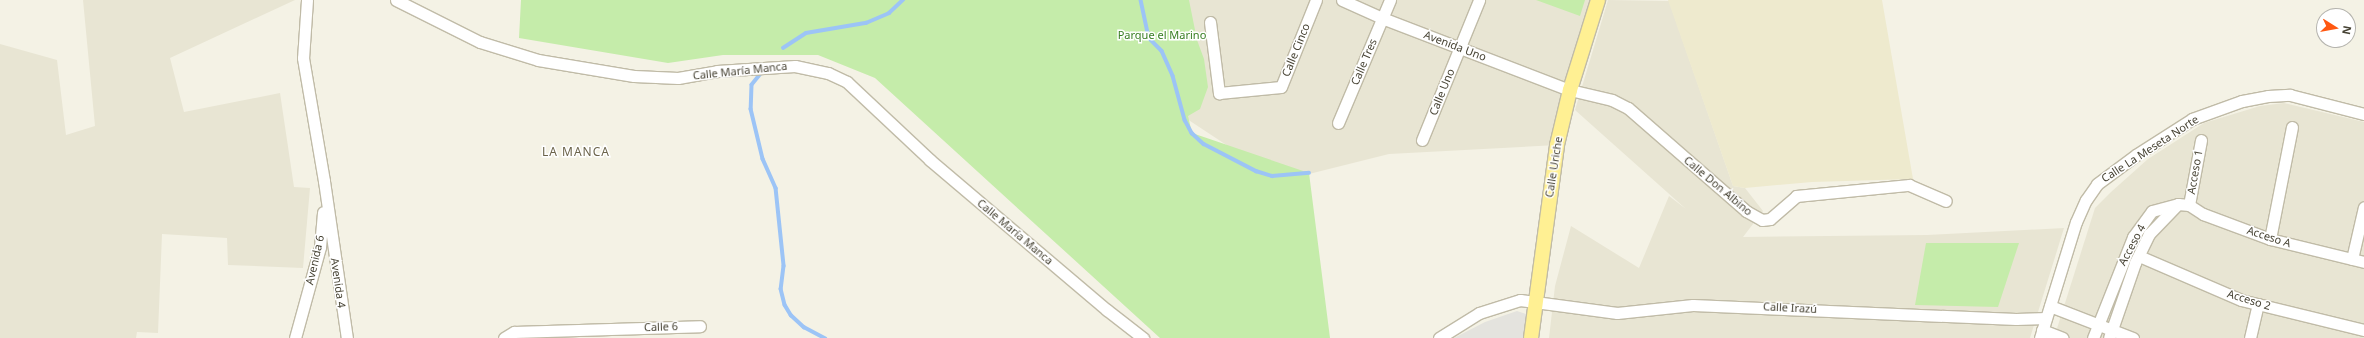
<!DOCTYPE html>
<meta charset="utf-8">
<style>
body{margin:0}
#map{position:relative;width:2364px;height:338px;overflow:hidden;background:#f4f2e5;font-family:"Noto Sans",sans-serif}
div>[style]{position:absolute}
.residential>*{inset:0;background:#e8e5d3}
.education>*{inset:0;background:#eeeace}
.green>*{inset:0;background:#c5ecaa}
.parking>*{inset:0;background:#e4e3de}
.stream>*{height:3.5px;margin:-1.75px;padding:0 1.75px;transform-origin:1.75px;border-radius:1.75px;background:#9cc4f6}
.roads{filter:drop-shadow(1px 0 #c0bba7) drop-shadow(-1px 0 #c0bba7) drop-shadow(0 1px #c0bba7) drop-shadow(0 -1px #c0bba7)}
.minor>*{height:11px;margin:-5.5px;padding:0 5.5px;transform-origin:5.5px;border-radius:5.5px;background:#fff}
.major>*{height:14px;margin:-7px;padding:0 7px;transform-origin:7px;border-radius:7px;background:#fff093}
span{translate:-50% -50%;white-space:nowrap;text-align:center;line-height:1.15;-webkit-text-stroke:3px #fff;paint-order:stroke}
.park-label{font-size:11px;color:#377e22}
.street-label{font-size:11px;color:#474334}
.neighbourhood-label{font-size:12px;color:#6b634a;letter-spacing:1px}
.north{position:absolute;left:2316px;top:8px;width:40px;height:40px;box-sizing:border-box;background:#fff;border:1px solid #b5b4ae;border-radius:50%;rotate:101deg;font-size:11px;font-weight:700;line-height:16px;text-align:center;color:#474334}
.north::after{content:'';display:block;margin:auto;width:14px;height:18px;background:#ff5811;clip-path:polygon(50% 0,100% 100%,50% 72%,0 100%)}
</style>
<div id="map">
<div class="residential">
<i style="clip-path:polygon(83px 0,295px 0,170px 58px,184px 112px,280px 93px,294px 187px,310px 188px,303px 268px,228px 265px,227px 238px,162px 234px,158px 333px,137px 332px,136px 338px,0 338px,0 44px,57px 60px,66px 135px,95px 126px)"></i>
<i style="clip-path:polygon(1152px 0,1598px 0,1557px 145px,1389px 154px,1297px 177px,1228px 146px,1184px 117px)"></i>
<i style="clip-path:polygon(1608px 0,1669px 1px,1733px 186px,1745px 188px,1763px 211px,1743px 237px,1927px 235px,2064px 228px,2030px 338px,1549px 338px,1555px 286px,1571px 226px,1639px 268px,1669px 196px,1686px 209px,1575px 110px)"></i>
<i style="clip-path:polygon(2284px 103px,2364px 122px,2364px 338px,2054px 338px,2095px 208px,2111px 192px,2148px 159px,2204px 123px,2260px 106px)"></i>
</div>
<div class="education">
<i style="clip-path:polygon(1668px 0,1882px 0,1913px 179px,1812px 182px,1745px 188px,1733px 186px)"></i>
</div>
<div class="green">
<i style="clip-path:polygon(521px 0,1189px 0,1197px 40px,1204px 59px,1208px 87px,1200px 109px,1188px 116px,1192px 133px,1309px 173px,1330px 338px,1160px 338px,875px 78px,818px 55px,723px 55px,668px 63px,519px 38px)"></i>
<i style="clip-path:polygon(1536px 0,1585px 0,1580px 16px)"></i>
<i style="clip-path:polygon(1926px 243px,2019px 243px,1998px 307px,1915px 305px)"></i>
</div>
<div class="parking">
<i style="clip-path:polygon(1517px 311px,1526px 314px,1529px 320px,1528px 338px,1454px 338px,1485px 322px)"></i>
</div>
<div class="stream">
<i style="left:1141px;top:0;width:39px;rotate:78deg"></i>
<i style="left:1149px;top:38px;width:18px;rotate:45deg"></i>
<i style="left:1162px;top:51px;width:27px;rotate:66deg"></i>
<i style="left:1173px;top:76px;width:46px;rotate:74.7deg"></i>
<i style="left:1185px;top:120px;width:15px;rotate:62deg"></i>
<i style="left:1192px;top:133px;width:16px;rotate:43deg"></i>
<i style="left:1204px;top:144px;width:59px;rotate:27.4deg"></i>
<i style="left:1256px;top:171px;width:17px;rotate:17deg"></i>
<i style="left:1272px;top:176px;width:37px;rotate:-5deg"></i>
<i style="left:783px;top:48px;width:27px;rotate:-33deg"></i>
<i style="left:806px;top:33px;width:61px;rotate:-9.5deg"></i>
<i style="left:866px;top:23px;width:25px;rotate:-23deg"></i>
<i style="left:889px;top:13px;width:19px;rotate:-43deg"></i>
<i style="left:761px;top:74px;width:14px;rotate:129deg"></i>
<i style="left:752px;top:85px;width:24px;rotate:92deg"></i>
<i style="left:751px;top:109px;width:51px;rotate:76.5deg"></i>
<i style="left:763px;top:159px;width:32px;rotate:66deg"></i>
<i style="left:776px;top:188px;width:78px;rotate:84.1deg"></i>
<i style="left:784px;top:266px;width:23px;rotate:97deg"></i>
<i style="left:781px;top:289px;width:16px;rotate:76deg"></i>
<i style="left:785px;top:305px;width:12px;rotate:59deg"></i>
<i style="left:791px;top:315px;width:18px;rotate:43deg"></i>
<i style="left:804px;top:327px;width:24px;rotate:28deg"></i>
</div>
<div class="roads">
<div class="minor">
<i style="left:307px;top:0;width:58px;rotate:93.9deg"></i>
<i style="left:303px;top:58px;width:125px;rotate:80.3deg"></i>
<i style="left:324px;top:181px;width:159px;rotate:81.7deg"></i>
<i style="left:396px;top:0;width:94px;rotate:26.6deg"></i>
<i style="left:480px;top:42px;width:61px;rotate:17.2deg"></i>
<i style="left:538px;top:60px;width:97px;rotate:9.5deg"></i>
<i style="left:634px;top:76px;width:44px;rotate:2.6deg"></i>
<i style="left:678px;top:78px;width:40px;rotate:-10deg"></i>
<i style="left:717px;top:71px;width:78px;rotate:-3.7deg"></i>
<i style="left:795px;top:66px;width:34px;rotate:12deg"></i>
<i style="left:828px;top:73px;width:21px;rotate:25deg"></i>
<i style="left:847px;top:82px;width:114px;rotate:43.2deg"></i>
<i style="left:930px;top:160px;width:232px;rotate:40.3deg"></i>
<i style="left:1107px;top:310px;width:46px;rotate:37.9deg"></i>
<i style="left:1342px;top:0;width:44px;rotate:24.2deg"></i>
<i style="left:1382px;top:18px;width:201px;rotate:21deg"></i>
<i style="left:1570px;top:90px;width:43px;rotate:13.4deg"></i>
<i style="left:1612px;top:100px;width:18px;rotate:27deg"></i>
<i style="left:1628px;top:108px;width:157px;rotate:41.1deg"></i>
<i style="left:1746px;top:211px;width:18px;rotate:29deg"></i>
<i style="left:1762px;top:220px;width:8px;rotate:-7deg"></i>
<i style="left:1770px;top:219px;width:35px;rotate:-41deg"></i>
<i style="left:1796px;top:196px;width:114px;rotate:-5.6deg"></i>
<i style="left:1909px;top:185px;width:40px;rotate:23.4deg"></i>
<i style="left:1210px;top:22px;width:72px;rotate:82.8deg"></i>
<i style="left:1219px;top:93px;width:62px;rotate:-5.5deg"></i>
<i style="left:1281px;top:87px;width:94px;rotate:-68.1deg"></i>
<i style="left:1338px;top:123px;width:134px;rotate:-67.1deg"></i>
<i style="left:1422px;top:140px;width:151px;rotate:-67.8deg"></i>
<i style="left:2178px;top:204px;width:11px;rotate:5deg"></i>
<i style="left:2189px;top:205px;width:17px;rotate:33deg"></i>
<i style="left:2203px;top:214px;width:72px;rotate:20.5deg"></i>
<i style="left:2270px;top:239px;width:97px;rotate:13.7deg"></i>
<i style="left:2189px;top:205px;width:66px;rotate:-79.5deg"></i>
<i style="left:2270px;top:239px;width:114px;rotate:-78.9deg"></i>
<i style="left:2139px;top:256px;width:111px;rotate:23.3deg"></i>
<i style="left:2241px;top:300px;width:127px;rotate:13.7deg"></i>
<i style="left:2352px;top:259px;width:53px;rotate:-77deg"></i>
<i style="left:2050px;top:306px;width:89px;rotate:21.1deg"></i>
<i style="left:2042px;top:330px;width:22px;rotate:21deg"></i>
<i style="left:295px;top:338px;width:94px;rotate:-74.6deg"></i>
<i style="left:320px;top:247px;width:35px;rotate:-85deg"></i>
<i style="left:504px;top:338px;width:12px;rotate:-31deg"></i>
<i style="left:514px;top:332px;width:186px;rotate:-1.8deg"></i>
<i style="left:1439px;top:338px;width:47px;rotate:-32deg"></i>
<i style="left:1479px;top:313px;width:43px;rotate:-17.6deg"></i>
<i style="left:1520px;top:300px;width:98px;rotate:7.6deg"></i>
<i style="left:1617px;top:313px;width:76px;rotate:-6deg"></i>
<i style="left:1693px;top:305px;width:323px;rotate:2.5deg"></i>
<i style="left:2016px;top:319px;width:30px;rotate:-2deg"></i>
<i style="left:2040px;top:338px;width:121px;rotate:-72.8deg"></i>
<i style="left:2076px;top:222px;width:24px;rotate:-66deg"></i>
<i style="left:2086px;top:200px;width:19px;rotate:-55deg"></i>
<i style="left:2097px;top:184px;width:49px;rotate:-36.6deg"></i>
<i style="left:2136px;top:155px;width:67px;rotate:-32.7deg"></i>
<i style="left:2192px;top:119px;width:53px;rotate:-19.8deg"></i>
<i style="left:2242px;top:101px;width:26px;rotate:-11deg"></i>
<i style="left:2268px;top:96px;width:22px;rotate:-3deg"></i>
<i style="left:2290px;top:95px;width:76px;rotate:14.4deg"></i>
<i style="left:2093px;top:338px;width:109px;rotate:-68.4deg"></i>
<i style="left:2133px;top:237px;width:32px;rotate:-54deg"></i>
<i style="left:2152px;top:211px;width:27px;rotate:-15deg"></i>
<i style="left:2178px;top:204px;width:42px;rotate:134deg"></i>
<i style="left:2149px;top:234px;width:32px;rotate:116deg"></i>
<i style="left:2135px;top:263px;width:79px;rotate:109.1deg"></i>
<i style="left:2250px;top:338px;width:35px;rotate:-77deg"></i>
</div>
<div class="major">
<i style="left:1531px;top:338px;width:195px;rotate:-82.3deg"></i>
<i style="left:1557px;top:145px;width:57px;rotate:-76.7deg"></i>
<i style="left:1570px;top:90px;width:94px;rotate:-72.7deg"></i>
</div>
</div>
<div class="park-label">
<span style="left:1162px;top:35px">Parque el Marino</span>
</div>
<div class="street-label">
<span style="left:1455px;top:46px;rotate:21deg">Avenida Uno</span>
<span style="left:1296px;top:50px;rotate:-68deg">Calle Cinco</span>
<span style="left:1364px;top:62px;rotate:-67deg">Calle Tres</span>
<span style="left:740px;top:71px;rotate:-6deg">Calle María Manca</span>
<span style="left:1442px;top:92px;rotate:-68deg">Calle Uno</span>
<span style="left:2150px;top:149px;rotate:-33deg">Calle La Meseta Norte</span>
<span style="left:1554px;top:167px;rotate:-81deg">Calle Uriche</span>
<span style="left:2195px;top:172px;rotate:-80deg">Acceso 1</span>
<span style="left:1718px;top:186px;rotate:40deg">Calle Don Albino</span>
<span style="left:1015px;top:232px;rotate:40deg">Calle María Manca</span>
<span style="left:2269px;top:237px;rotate:18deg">Acceso A</span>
<span style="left:2132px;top:245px;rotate:-62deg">Acceso 4</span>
<span style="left:315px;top:260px;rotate:-77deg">Avenida 6</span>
<span style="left:338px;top:283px;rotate:82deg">Avenida 4</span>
<span style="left:2249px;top:300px;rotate:17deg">Acceso 2</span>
<span style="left:1790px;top:308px;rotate:3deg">Calle Irazú</span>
<span style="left:661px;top:327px;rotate:-2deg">Calle 6</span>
</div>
<div class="neighbourhood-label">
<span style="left:576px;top:152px">LA MANCA</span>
</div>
<div class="north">N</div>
</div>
